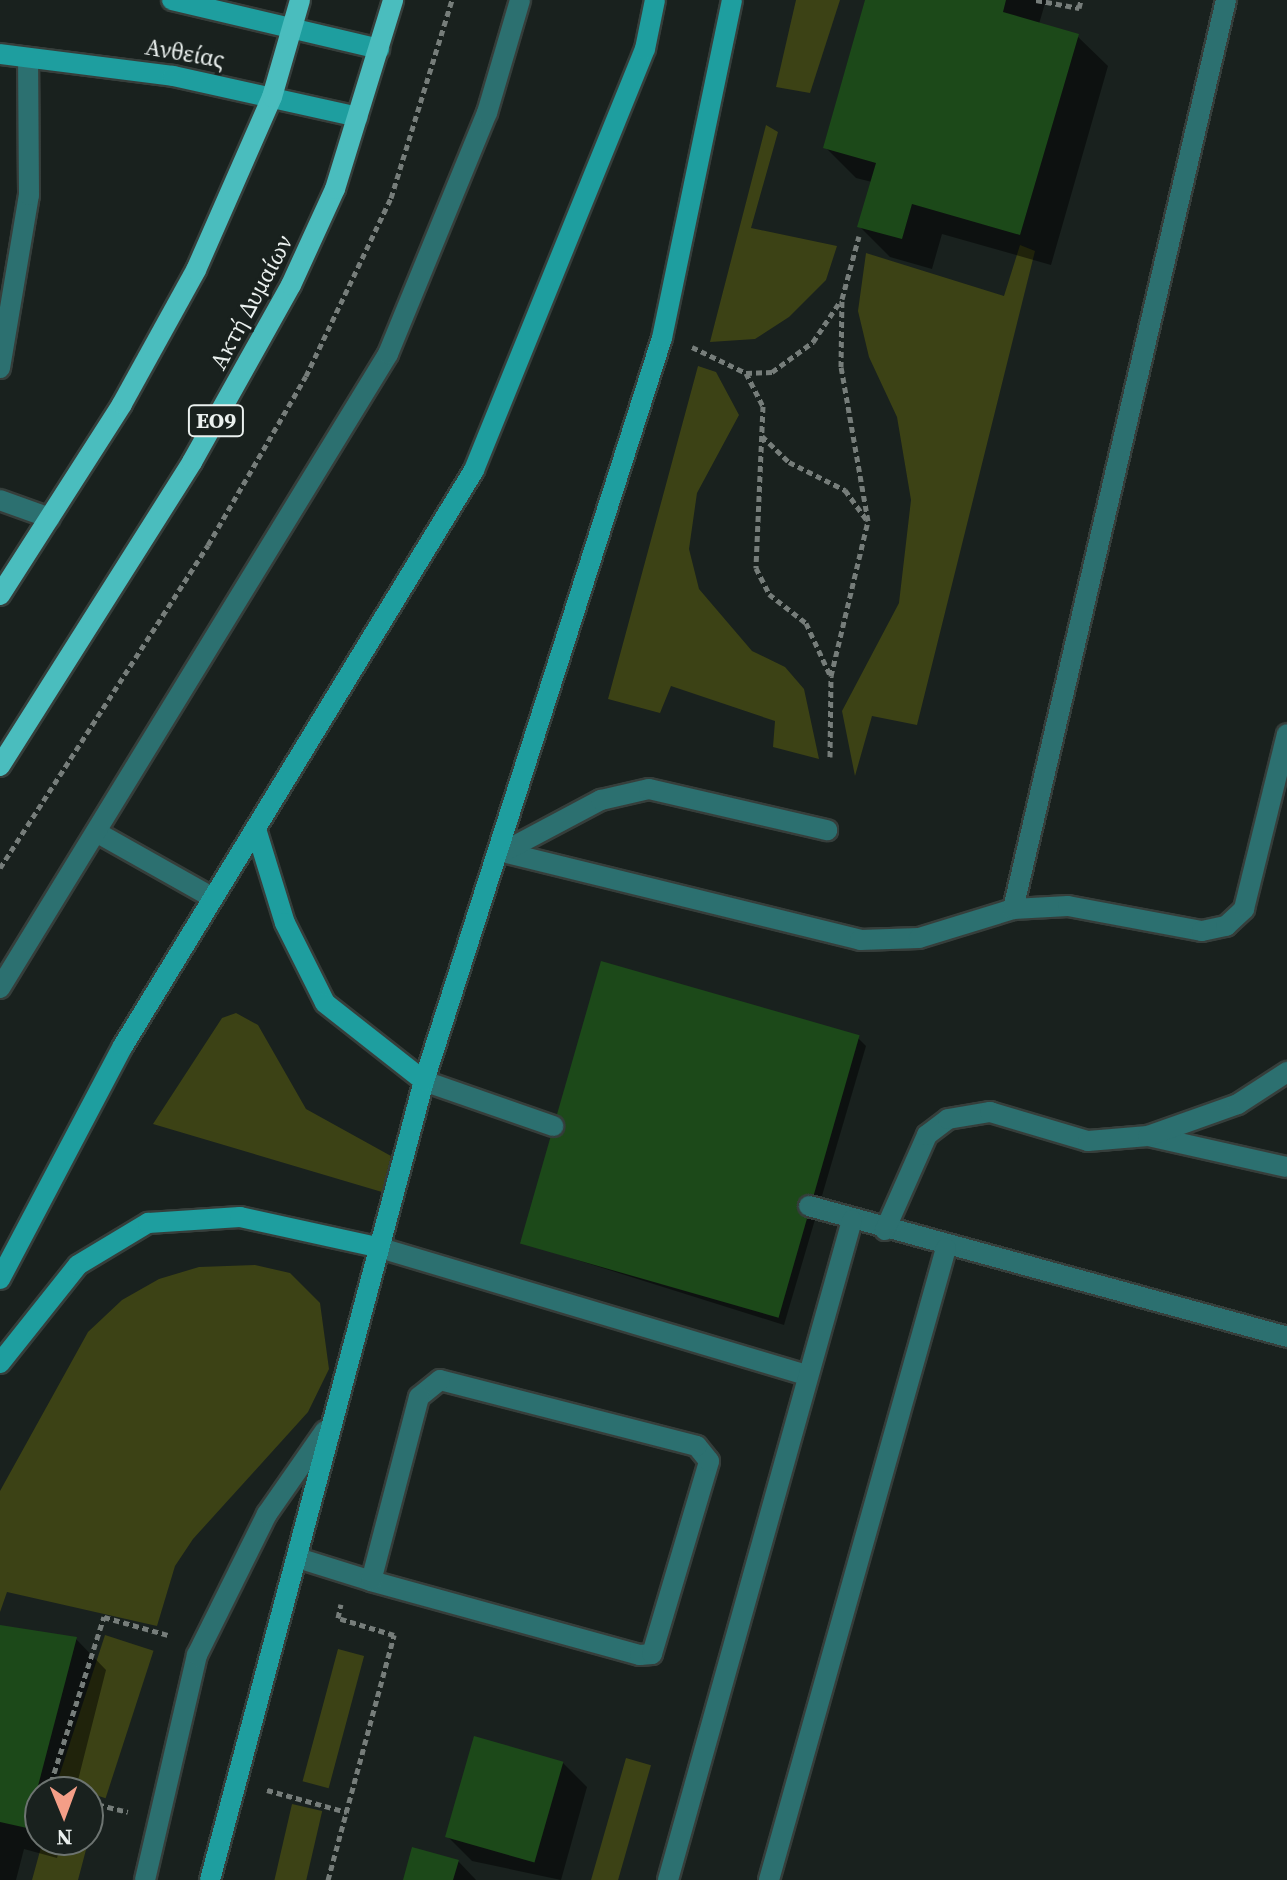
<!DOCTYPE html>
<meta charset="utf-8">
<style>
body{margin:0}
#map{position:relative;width:1287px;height:1880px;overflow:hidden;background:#19211e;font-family:"Source Serif 4",serif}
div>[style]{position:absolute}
.green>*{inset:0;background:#3c4215;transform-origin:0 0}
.shadow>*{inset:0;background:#0007}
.building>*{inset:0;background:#1c4919;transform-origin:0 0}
.path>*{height:5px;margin-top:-2.5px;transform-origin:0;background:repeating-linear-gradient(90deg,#767d7a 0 6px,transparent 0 10px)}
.roads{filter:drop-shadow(2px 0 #363e3b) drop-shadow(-2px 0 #363e3b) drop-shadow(0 2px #363e3b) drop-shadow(0 -2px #363e3b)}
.service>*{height:20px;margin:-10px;padding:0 10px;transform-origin:10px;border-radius:10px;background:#2c7070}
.secondary>*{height:20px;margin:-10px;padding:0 10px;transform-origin:10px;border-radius:10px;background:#1e9e9f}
.primary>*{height:20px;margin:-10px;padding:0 10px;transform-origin:10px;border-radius:10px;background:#4abdbe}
span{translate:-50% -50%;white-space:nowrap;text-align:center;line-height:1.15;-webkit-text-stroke:6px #19211e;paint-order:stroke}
.shield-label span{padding:2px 6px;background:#19211e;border:2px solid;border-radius:6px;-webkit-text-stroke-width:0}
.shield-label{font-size:22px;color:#eaf0ee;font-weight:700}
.street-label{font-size:24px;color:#eaf0ee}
.north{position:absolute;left:24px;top:1776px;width:80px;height:80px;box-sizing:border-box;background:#19211e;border:2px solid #6d7471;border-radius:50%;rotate:179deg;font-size:22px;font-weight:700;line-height:32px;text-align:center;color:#eaf0ee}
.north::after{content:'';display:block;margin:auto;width:28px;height:36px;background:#f49e87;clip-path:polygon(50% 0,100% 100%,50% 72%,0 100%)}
</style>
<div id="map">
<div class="green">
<i style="clip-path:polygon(796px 0,840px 0,810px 93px,776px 87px)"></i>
<i style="clip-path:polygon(766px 125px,778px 132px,751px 228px,837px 246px,826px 280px,789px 317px,755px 339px,710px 342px)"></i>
<i style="clip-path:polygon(1020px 245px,1035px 251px,917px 725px,872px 716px,855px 776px,842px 711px,899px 603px,911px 500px,897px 417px,869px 357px,858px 311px,866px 253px,1004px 296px)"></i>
<i style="clip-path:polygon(698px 366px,716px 372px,739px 415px,697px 493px,689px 549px,699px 589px,752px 651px,785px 667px,804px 689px,819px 759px,773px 747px,775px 721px,671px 686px,660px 713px,608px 699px)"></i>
<i style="clip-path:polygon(236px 1013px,258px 1025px,306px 1109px,391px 1156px,382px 1192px,153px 1124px,222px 1018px)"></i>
<i style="clip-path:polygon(255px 1265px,290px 1273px,320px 1303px,329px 1369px,308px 1412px,193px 1539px,175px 1566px,157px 1626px,7px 1592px,0 1612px,0 1491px,88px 1332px,122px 1300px,159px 1279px,199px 1267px)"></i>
<i style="left:105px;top:1635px;width:51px;height:155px;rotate:18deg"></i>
<i style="left:338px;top:1649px;width:27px;height:137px;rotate:15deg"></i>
<i style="left:626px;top:1758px;width:26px;height:127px;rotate:16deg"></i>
<i style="left:292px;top:1804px;width:31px;height:79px;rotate:13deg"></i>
<i style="clip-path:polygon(88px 1826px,92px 1827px,78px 1880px,32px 1880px,43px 1840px,88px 1840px)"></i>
</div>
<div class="shadow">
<i style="clip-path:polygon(867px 0,1046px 0,1039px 24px,1077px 36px,1108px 66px,1051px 265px,942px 234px,932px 269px,890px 257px,859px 226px,872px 182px,856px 178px,825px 147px)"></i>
<i style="clip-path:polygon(858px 1038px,866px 1046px,784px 1325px,520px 1242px)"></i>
<i style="clip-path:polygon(0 1627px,76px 1639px,106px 1670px,75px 1792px,40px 1792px,40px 1840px,62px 1840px,57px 1858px,24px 1849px,16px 1880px,0 1880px)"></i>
<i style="clip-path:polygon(563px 1763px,587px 1787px,561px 1880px,472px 1861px,448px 1837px)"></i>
<i style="clip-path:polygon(458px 1861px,476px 1880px,405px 1880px)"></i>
</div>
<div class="building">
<i style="clip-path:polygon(865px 0,1006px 0,1003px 12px,1079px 34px,1020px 235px,912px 204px,902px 239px,857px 227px,876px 163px,823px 148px)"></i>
<i style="left:601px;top:961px;width:269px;height:294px;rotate:16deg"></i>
<i style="clip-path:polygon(0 1625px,77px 1637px,27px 1828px,0 1822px)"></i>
<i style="left:474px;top:1736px;width:93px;height:105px;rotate:16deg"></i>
<i style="clip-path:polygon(412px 1847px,459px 1860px,453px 1880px,403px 1880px)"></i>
</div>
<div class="path">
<i style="left:1036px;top:0;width:44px;rotate:10.5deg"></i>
<i style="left:1079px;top:8px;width:8px;rotate:-76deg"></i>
<i style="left:692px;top:347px;width:60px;rotate:25.7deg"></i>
<i style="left:746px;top:373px;width:37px;rotate:63deg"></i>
<i style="left:763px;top:406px;width:162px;rotate:92.5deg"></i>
<i style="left:756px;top:568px;width:29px;rotate:63deg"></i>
<i style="left:769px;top:594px;width:47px;rotate:38.1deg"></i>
<i style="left:806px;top:623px;width:57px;rotate:65.2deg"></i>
<i style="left:746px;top:373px;width:26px;rotate:-2deg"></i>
<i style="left:772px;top:372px;width:51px;rotate:-36.2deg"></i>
<i style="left:813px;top:342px;width:50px;rotate:-56.3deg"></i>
<i style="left:762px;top:436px;width:37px;rotate:44deg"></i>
<i style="left:789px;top:462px;width:63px;rotate:26.6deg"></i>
<i style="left:845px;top:490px;width:37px;rotate:54deg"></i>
<i style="left:830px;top:757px;width:81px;rotate:-89.3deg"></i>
<i style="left:831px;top:676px;width:159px;rotate:-76.6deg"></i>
<i style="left:868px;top:521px;width:156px;rotate:-99.9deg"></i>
<i style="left:841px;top:367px;width:68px;rotate:-89.2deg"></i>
<i style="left:842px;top:299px;width:65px;rotate:-74.9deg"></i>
<i style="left:0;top:868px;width:384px;rotate:-57.2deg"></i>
<i style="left:208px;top:545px;width:195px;rotate:-59.9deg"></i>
<i style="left:306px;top:376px;width:197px;rotate:-64.5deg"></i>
<i style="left:391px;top:198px;width:207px;rotate:-72.9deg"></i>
<i style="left:267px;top:1790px;width:83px;rotate:15.4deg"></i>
<i style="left:48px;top:1792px;width:184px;rotate:-72.3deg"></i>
<i style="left:104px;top:1617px;width:66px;rotate:15.7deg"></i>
<i style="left:88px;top:1802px;width:41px;rotate:14deg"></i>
<i style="left:328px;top:1880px;width:254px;rotate:-74.9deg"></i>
<i style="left:394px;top:1635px;width:59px;rotate:-163.1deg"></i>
<i style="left:338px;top:1618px;width:14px;rotate:-78deg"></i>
</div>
<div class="roads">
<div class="service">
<i style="left:0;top:368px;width:175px;rotate:-80.5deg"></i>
<i style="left:29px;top:195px;width:137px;rotate:-90.4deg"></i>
<i style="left:0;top:500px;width:53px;rotate:19.8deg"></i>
<i style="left:96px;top:832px;width:134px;rotate:29.4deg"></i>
<i style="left:503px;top:852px;width:368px;rotate:13.8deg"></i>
<i style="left:860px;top:940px;width:59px;rotate:-1.9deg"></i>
<i style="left:919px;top:938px;width:98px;rotate:-17.1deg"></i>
<i style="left:1013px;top:909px;width:55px;rotate:-3.1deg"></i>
<i style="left:1068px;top:906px;width:136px;rotate:10.6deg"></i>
<i style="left:1202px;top:931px;width:25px;rotate:-12deg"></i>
<i style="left:1226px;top:926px;width:25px;rotate:-43deg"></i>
<i style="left:1244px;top:909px;width:180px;rotate:-76.2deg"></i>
<i style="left:503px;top:852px;width:111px;rotate:-28deg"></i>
<i style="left:601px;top:800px;width:49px;rotate:-12.9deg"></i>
<i style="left:649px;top:789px;width:183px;rotate:13deg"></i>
<i style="left:1013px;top:909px;width:934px;rotate:-76.81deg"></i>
<i style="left:0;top:988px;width:743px;rotate:-58.53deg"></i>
<i style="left:388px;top:354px;width:261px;rotate:-67.7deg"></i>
<i style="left:487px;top:113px;width:118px;rotate:-73.7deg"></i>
<i style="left:424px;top:1081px;width:137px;rotate:19.2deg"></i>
<i style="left:1148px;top:1136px;width:142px;rotate:12.6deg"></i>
<i style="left:809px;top:1206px;width:496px;rotate:15.3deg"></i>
<i style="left:885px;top:1230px;width:104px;rotate:-66.1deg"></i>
<i style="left:927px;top:1135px;width:26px;rotate:-37deg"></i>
<i style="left:948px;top:1119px;width:43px;rotate:-9.5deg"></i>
<i style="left:990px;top:1112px;width:102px;rotate:16.5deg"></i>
<i style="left:1088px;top:1141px;width:60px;rotate:-4.8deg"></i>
<i style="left:1148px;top:1136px;width:96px;rotate:-19.6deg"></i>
<i style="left:1238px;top:1104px;width:59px;rotate:-33.1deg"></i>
<i style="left:377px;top:1247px;width:448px;rotate:16.6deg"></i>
<i style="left:301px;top:1559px;width:73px;rotate:17.4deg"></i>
<i style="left:371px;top:1581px;width:279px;rotate:15.4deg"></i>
<i style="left:640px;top:1655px;width:12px;rotate:-5deg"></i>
<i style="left:652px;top:1654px;width:201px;rotate:-73.5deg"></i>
<i style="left:709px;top:1461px;width:19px;rotate:-129deg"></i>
<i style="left:697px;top:1446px;width:265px;rotate:-165.6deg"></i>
<i style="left:440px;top:1380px;width:27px;rotate:141deg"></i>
<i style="left:419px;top:1397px;width:190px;rotate:104.6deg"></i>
<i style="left:145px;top:1880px;width:231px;rotate:-77deg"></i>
<i style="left:197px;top:1655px;width:157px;rotate:-63.6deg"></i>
<i style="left:267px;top:1514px;width:101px;rotate:-55.1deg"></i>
<i style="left:668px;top:1880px;width:685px;rotate:-74.42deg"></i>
<i style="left:769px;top:1880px;width:656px;rotate:-74.35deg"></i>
</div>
<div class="secondary">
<i style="left:172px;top:0;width:213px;rotate:13.3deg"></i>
<i style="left:0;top:54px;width:174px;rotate:7.2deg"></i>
<i style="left:173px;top:76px;width:189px;rotate:12.5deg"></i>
<i style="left:256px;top:829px;width:98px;rotate:72.9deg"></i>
<i style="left:285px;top:923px;width:89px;rotate:63.4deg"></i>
<i style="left:325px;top:1003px;width:126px;rotate:38.2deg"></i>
<i style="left:0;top:1279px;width:263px;rotate:-62.2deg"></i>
<i style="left:123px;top:1046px;width:675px;rotate:-58.64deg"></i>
<i style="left:474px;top:470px;width:454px;rotate:-67.9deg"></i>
<i style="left:645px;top:49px;width:50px;rotate:-78.5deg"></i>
<i style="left:0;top:1363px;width:125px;rotate:-51.5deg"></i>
<i style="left:78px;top:1265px;width:82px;rotate:-31deg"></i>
<i style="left:148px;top:1223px;width:92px;rotate:-3.7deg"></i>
<i style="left:240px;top:1217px;width:140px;rotate:12.4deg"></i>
<i style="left:210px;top:1880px;width:827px;rotate:-75.01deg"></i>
<i style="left:424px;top:1081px;width:780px;rotate:-72.24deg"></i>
<i style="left:662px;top:338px;width:345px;rotate:-78.3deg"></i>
</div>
<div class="primary">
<i style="left:0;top:595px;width:227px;rotate:-57.4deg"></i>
<i style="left:122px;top:404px;width:153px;rotate:-61.1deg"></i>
<i style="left:196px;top:270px;width:189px;rotate:-66.3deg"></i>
<i style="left:272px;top:97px;width:101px;rotate:-73.9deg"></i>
<i style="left:0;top:766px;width:360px;rotate:-57.7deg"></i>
<i style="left:192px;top:462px;width:203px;rotate:-60.8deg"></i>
<i style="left:291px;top:285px;width:106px;rotate:-65.4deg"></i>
<i style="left:335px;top:189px;width:198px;rotate:-72.9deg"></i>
</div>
</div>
<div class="shield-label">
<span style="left:216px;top:421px">ΕΟ9</span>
</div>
<div class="street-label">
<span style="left:185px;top:53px;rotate:10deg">Ανθείας</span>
<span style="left:251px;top:302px;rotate:-62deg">Ακτή Δυμαίων</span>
</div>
<div class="north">N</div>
</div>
